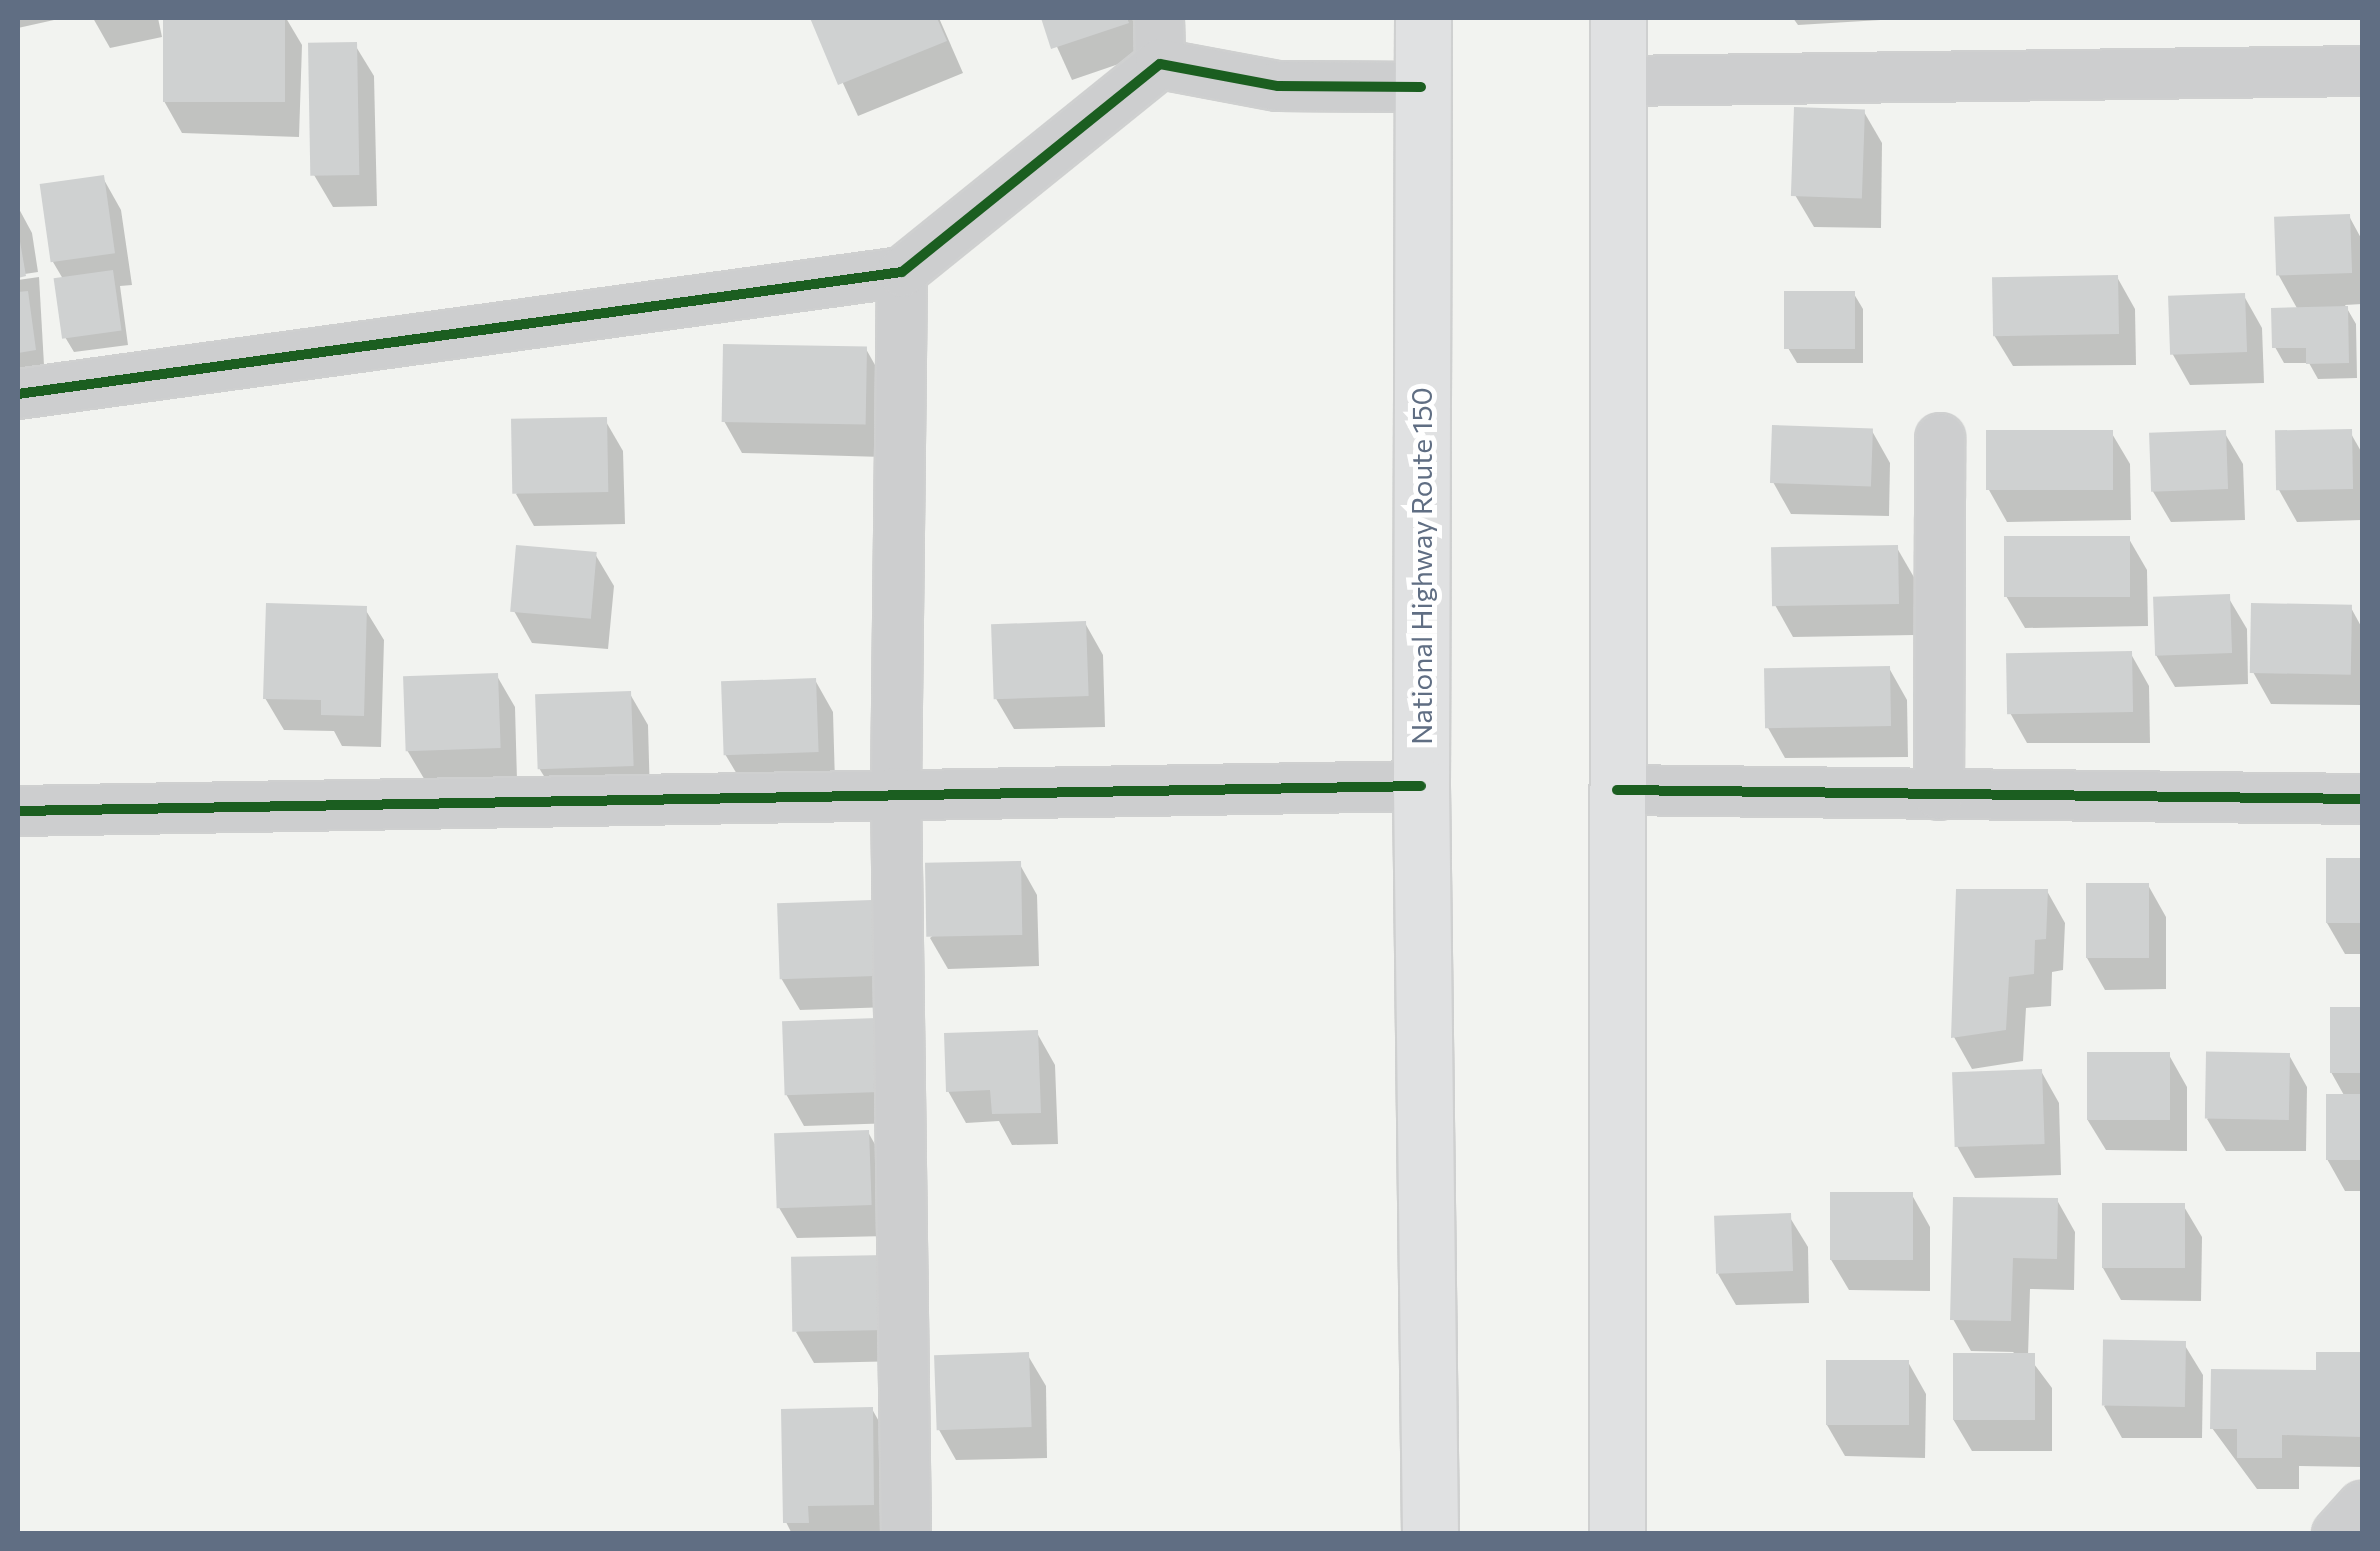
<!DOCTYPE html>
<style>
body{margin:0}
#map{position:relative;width:2380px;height:1551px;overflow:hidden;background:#f2f3f0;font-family:Commissioner,sans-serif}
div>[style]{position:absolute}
.shadow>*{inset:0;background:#0003}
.building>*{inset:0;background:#cfd1d1;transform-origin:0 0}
.roads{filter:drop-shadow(2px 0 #cfd0d0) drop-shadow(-2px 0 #cfd0d0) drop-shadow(0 2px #cfd0d0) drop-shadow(0 -2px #cfd0d0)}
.street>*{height:48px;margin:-24px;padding:0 24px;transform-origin:24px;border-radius:24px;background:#cdcecf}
.highway>*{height:55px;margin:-27.5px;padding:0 27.5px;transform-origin:27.5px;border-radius:27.5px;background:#e0e1e2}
.cycleway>*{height:10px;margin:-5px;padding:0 5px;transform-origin:5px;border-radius:5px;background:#1b5e20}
span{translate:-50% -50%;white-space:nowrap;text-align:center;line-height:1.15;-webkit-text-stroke:10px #fff;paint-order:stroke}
.street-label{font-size:28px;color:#606e83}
.frame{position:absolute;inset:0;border:20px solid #606e83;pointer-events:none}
</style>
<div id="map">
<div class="shadow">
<i style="clip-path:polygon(18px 18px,63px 18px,18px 28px)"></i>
<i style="clip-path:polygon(93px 18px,158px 18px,162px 37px,110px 48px)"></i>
<i style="clip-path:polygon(166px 18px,286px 18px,302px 45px,299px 137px,182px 133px,164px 101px)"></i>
<i style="clip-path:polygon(813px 18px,939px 18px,963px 73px,858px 116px)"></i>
<i style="clip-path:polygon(1044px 18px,1132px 18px,1145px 55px,1072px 80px)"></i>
<i style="clip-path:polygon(1793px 18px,1897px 18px,1897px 19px,1798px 25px)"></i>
<i style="clip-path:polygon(355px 45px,374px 76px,377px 206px,333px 207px,314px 175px)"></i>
<i style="clip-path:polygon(1864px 112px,1882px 143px,1881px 228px,1814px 227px,1795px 195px)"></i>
<i style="clip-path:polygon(103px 178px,121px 210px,132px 285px,120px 286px,128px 345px,74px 352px,65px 337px,63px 279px,53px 262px)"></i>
<i style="clip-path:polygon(18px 207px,32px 233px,38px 272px,18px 275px)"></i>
<i style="clip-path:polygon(2349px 216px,2362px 240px,2362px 304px,2345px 305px,2356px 324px,2357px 378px,2318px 379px,2309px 363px,2284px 363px,2275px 347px,2298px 310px,2278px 274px)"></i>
<i style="clip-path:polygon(39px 277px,44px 365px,18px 369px,18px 280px)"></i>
<i style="clip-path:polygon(2117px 277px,2135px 309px,2136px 365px,2013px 366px,1994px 335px)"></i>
<i style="clip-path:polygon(1854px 294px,1863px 309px,1863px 363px,1797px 363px,1788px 348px)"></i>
<i style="clip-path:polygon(2244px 296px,2262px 328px,2264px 383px,2190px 385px,2172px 353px)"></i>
<i style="clip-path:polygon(866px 349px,884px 381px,883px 457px,742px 453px,724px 421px)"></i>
<i style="clip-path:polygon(605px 420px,623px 451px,625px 524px,534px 526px,516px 494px)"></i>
<i style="clip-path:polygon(1872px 431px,1890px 463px,1889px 516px,1791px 514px,1773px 482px)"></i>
<i style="clip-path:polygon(2111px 432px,2130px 464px,2131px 520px,2007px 522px,1989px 490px)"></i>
<i style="clip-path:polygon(2224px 432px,2243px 464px,2245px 520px,2171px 522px,2152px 490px)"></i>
<i style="clip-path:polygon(2350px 432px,2362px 453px,2362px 520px,2297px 522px,2279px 490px)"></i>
<i style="clip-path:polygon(2129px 539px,2147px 570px,2148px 626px,2025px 628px,2006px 596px)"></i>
<i style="clip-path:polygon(1897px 548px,1915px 579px,1915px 635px,1793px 637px,1775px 605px)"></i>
<i style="clip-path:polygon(595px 554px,614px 586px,608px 649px,532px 643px,514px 611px)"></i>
<i style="clip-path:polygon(2228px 597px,2247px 629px,2248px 684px,2175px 687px,2156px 655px)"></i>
<i style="clip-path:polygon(2350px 606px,2362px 628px,2362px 705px,2271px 704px,2253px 672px)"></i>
<i style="clip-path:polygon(365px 609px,384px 640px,381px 747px,342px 746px,334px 731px,284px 730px,265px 698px)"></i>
<i style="clip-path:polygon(1085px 623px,1103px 655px,1105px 727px,1014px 729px,995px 697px)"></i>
<i style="clip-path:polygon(2131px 654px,2149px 686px,2150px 743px,2027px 743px,2009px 711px)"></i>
<i style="clip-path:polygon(1889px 668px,1907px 700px,1908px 757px,1785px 758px,1767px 726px)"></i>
<i style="clip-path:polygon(497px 676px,515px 707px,517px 780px,426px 782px,407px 750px)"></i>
<i style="clip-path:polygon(815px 680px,833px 712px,835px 783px,744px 786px,725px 754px)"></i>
<i style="clip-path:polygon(630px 694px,648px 725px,650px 798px,558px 799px,539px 768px)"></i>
<i style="clip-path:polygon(2362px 860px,2362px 954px,2345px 954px,2327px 923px,2328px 861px)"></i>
<i style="clip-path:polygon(1019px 863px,1037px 895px,1039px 966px,948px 969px,930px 938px)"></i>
<i style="clip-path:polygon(2148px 885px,2166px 917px,2166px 989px,2105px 990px,2087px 958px)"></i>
<i style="clip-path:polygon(2047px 891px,2065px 923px,2063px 970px,2052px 972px,2051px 1006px,2026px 1008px,2023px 1061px,1972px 1069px,1954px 1037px)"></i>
<i style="clip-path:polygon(871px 903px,889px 935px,891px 1007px,800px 1010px,781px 978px)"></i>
<i style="clip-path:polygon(2333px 1009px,2362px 1009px,2362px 1191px,2345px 1191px,2327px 1159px,2345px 1097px,2331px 1072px)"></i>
<i style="clip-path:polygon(875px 1020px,895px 1123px,804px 1126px,786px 1094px)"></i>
<i style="clip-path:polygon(1037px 1033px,1055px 1065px,1058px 1144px,1012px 1145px,999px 1121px,966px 1123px,948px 1091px)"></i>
<i style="clip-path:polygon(2169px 1055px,2187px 1087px,2187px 1151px,2106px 1150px,2087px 1119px)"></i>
<i style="clip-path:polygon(2289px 1055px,2307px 1087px,2306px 1151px,2226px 1151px,2207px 1119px)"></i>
<i style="clip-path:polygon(2041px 1071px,2059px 1103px,2061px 1175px,1975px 1178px,1957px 1146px)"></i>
<i style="clip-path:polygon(868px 1132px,886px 1164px,888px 1236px,797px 1238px,778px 1206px)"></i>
<i style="clip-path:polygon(1912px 1195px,1930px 1227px,1930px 1291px,1849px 1290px,1830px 1258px)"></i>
<i style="clip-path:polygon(2057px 1200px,2075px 1232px,2074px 1290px,2030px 1289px,2028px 1356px,2052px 1388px,2052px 1451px,1972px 1451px,1953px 1419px,2014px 1352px,1971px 1351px,1953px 1319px)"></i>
<i style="clip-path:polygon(2183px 1205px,2202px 1237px,2201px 1301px,2121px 1300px,2103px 1268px)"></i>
<i style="clip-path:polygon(1789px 1216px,1808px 1247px,1809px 1303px,1736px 1305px,1718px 1274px)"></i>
<i style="clip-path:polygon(885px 1257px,905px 1361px,814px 1363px,796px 1332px)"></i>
<i style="clip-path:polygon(2184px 1344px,2203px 1375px,2202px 1438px,2122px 1438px,2104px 1406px)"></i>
<i style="clip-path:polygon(1027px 1354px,1046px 1386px,1047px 1458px,956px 1460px,938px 1428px)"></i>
<i style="clip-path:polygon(2319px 1354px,2362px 1355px,2362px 1467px,2299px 1466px,2299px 1489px,2257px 1489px,2212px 1428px,2319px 1372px)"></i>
<i style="clip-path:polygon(1908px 1362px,1926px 1394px,1925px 1458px,1845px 1456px,1827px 1425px)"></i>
<i style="clip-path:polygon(872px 1409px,890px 1441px,891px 1534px,792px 1534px,786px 1522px)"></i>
</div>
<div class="building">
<i style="left:163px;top:18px;width:122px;height:84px"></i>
<i style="clip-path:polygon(810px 18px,937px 18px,947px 41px,838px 85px)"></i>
<i style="clip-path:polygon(1041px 18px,1127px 18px,1129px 23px,1051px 49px)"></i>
<i style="left:357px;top:42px;width:133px;height:49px;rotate:89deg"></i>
<i style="left:1794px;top:107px;width:71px;height:89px;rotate:2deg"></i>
<i style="left:104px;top:175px;width:79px;height:65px;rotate:82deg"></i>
<i style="left:2350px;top:214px;width:59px;height:76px;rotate:88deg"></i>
<i style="clip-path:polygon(18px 230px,26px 276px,18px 278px)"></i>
<i style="left:113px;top:270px;width:61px;height:60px;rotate:82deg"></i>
<i style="left:2118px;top:275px;width:59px;height:126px;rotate:89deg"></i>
<i style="clip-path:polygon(28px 291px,36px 350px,18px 353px,18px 292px)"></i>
<i style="left:1784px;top:291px;width:71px;height:58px"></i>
<i style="left:2245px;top:293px;width:59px;height:77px;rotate:88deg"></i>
<i style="clip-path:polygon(2348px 306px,2349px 363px,2306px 364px,2306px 348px,2272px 348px,2271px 308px)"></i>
<i style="left:723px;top:344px;width:144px;height:78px;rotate:1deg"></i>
<i style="left:607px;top:417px;width:75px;height:96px;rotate:89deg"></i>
<i style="left:1772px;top:425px;width:101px;height:58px;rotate:2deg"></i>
<i style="left:2352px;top:429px;width:60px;height:77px;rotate:89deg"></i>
<i style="left:1986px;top:430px;width:127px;height:60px"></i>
<i style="left:2226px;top:430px;width:59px;height:77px;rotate:88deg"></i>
<i style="left:2004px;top:536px;width:126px;height:61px"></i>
<i style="left:516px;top:545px;width:81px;height:67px;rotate:5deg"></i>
<i style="left:1898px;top:545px;width:59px;height:127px;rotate:89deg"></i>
<i style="left:2230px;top:594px;width:59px;height:77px;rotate:88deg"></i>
<i style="clip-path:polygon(266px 603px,367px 606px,364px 716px,321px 715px,321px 700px,263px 699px)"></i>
<i style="left:2251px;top:603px;width:101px;height:70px;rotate:1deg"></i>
<i style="left:1086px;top:621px;width:75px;height:95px;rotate:88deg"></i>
<i style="left:2132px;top:651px;width:61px;height:126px;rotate:89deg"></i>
<i style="left:1890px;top:666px;width:60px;height:126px;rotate:89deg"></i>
<i style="left:498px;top:673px;width:75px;height:95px;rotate:88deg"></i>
<i style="left:816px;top:678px;width:74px;height:95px;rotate:88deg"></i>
<i style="left:631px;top:691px;width:75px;height:96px;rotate:88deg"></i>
<i style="left:2326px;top:858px;width:36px;height:65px"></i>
<i style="left:1021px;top:861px;width:74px;height:96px;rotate:89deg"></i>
<i style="left:2149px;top:883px;width:75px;height:63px;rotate:90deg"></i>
<i style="clip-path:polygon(1956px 889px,2048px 889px,2046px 939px,2035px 940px,2034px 974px,2009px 977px,2006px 1030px,1951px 1038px)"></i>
<i style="left:872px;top:900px;width:76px;height:95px;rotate:88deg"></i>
<i style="left:2330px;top:1007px;width:32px;height:66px"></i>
<i style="left:877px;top:1018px;width:74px;height:95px;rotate:88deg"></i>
<i style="clip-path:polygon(1038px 1030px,1041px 1113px,992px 1114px,990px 1090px,946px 1092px,944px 1033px)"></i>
<i style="left:2170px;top:1052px;width:68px;height:83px;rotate:90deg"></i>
<i style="left:2290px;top:1053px;width:67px;height:84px;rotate:91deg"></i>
<i style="left:2042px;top:1069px;width:75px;height:90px;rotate:88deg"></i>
<i style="left:2362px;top:1094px;width:66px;height:36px;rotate:90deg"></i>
<i style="left:869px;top:1130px;width:75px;height:95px;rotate:88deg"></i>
<i style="left:1913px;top:1192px;width:68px;height:83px;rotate:90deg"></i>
<i style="clip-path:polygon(1953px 1197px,2058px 1198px,2057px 1259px,2013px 1258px,2011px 1321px,1950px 1320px)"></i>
<i style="left:2102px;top:1203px;width:83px;height:65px"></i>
<i style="left:1791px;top:1213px;width:58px;height:77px;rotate:88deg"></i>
<i style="left:887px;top:1255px;width:75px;height:96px;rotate:89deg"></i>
<i style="left:2186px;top:1341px;width:66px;height:83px;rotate:91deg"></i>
<i style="left:1029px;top:1352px;width:75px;height:95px;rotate:88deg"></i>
<i style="clip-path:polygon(2316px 1352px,2362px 1352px,2362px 1437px,2282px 1435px,2282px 1458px,2237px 1458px,2237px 1429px,2210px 1429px,2211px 1369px,2316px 1370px)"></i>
<i style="left:2035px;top:1353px;width:67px;height:82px;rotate:90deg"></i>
<i style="left:1826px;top:1360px;width:83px;height:65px"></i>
<i style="clip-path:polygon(873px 1407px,874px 1505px,808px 1506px,809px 1523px,783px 1523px,781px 1409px)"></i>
</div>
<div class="roads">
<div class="street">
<i style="left:1159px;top:18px;width:46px;rotate:88.8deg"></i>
<i style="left:1619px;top:81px;width:743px;rotate:-0.77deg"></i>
<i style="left:902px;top:272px;width:520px;rotate:90.66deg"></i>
<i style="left:896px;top:792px;width:742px;rotate:89.23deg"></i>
<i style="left:18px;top:394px;width:892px;rotate:-7.86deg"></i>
<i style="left:902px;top:272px;width:331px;rotate:-38.9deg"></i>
<i style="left:1160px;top:64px;width:120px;rotate:10.6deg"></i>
<i style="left:1278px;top:86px;width:143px;rotate:0.4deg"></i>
<i style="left:1617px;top:790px;width:745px;rotate:0.69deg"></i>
<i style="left:1939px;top:795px;width:357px;rotate:-89.8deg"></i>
<i style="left:18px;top:811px;width:1403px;rotate:-1.02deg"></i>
<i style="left:2337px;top:1534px;width:38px;rotate:-48deg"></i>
</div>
<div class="highway">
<i style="left:1423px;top:18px;width:768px;rotate:90.15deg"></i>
<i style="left:1421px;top:786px;width:748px;rotate:89.31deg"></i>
<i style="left:1617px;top:1534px;width:1516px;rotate:-89.96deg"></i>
</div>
</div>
<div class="cycleway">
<i style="left:18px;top:394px;width:892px;rotate:-7.86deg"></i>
<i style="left:902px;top:272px;width:331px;rotate:-38.9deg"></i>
<i style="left:1160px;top:64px;width:120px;rotate:10.6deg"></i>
<i style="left:1278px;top:86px;width:143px;rotate:0.4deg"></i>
<i style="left:1617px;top:790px;width:745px;rotate:0.69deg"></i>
<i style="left:18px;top:811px;width:1403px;rotate:-1.02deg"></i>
</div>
<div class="street-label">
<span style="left:1421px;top:566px;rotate:-90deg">National Highway Route 150</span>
</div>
<div class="frame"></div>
</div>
